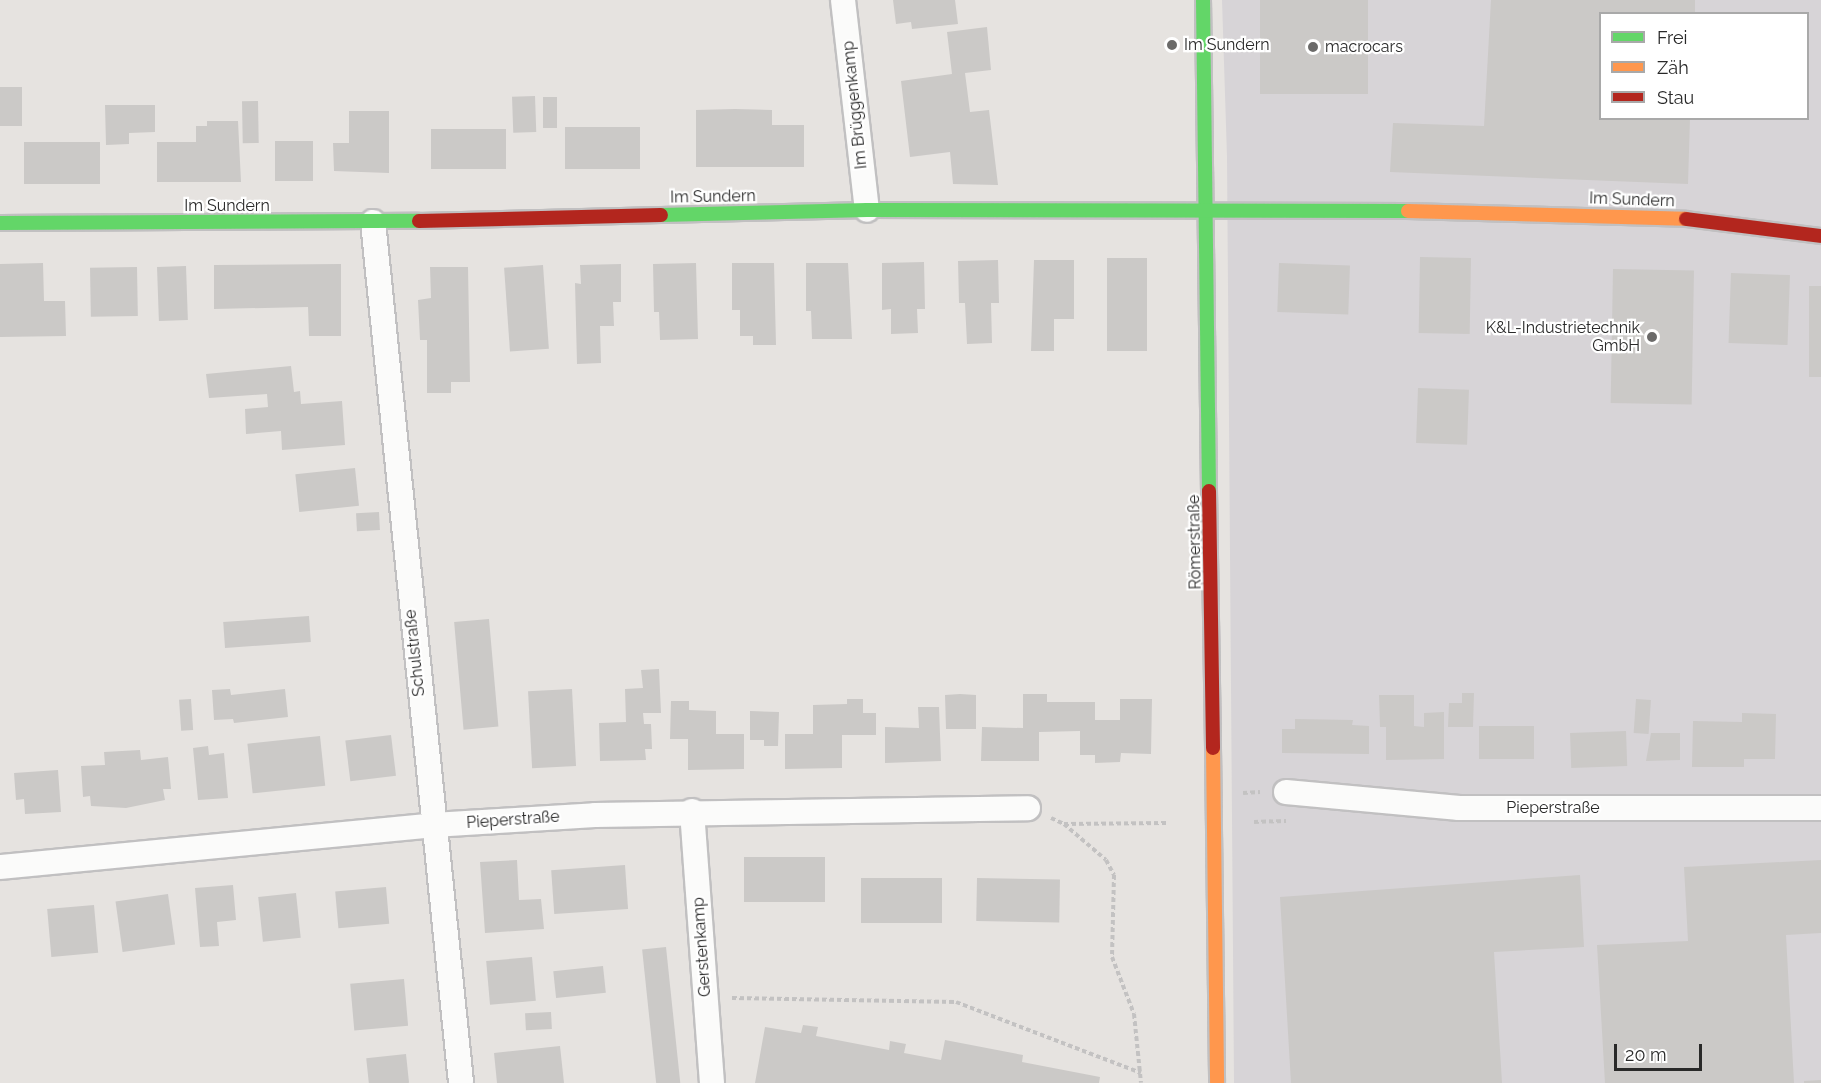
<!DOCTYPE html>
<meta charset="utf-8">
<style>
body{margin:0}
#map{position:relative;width:1821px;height:1083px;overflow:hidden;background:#e6e3e0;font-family:Raleway,sans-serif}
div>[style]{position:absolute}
.industrial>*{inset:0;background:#d7d4d7}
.building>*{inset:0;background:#cbc9c7;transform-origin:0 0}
.path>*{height:4px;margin-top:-2px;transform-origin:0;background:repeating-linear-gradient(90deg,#c3c2c2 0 4.5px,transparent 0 7.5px)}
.roads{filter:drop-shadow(2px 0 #c1c0c1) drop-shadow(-2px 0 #c1c0c1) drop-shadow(0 2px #c1c0c1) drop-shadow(0 -2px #c1c0c1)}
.street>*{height:24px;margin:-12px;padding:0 12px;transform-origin:12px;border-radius:12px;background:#fbfbfa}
.fast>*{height:14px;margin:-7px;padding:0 7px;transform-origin:7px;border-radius:7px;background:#63d668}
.slow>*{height:14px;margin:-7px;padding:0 7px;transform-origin:7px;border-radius:7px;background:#ff974d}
.jam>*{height:14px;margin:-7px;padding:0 7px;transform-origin:7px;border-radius:7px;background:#b3261e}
.dots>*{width:16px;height:16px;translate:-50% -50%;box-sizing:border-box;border:3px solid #fff;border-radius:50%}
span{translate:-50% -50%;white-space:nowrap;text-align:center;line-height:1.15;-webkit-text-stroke:4.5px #fff;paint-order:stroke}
.poi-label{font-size:16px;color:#292929}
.left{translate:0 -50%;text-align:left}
.right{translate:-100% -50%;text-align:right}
.street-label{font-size:16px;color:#292929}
.legend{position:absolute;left:1599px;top:12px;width:210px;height:108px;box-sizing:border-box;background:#fff;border:2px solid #a9a9a9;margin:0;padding:8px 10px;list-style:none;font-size:18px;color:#292929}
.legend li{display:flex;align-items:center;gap:12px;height:30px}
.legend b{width:30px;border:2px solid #a9a9a9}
.scale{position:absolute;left:1614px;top:1044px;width:88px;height:27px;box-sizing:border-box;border:3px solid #292929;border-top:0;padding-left:8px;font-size:18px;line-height:21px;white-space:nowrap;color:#292929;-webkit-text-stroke:4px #fff;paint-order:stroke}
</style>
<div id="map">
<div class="industrial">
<i style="clip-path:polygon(evenodd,1222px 0,1821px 0,1821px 1083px,1234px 1083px,1227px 157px,1222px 0,1600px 14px,1808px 14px,1808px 118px,1600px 118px,1600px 14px)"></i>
</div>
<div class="building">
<i style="clip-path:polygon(893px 0,955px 0,958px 24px,912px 29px,911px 22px,896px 24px)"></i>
<i style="left:1260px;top:0;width:108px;height:94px"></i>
<i style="clip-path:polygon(1491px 0,1695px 0,1695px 14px,1600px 14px,1600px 118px,1690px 118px,1688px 184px,1390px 172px,1393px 123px,1484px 126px)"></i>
<i style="clip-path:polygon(987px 27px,991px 70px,965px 73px,970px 112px,989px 110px,998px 185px,953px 184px,950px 152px,910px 157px,901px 81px,952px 74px,947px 32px)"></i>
<i style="left:0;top:87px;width:22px;height:39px"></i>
<i style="left:535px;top:96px;width:36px;height:23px;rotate:88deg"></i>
<i style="left:543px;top:97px;width:14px;height:31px"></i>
<i style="left:258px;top:101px;width:42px;height:16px;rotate:89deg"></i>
<i style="clip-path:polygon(105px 105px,155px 105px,155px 132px,129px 133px,129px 144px,106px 145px)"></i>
<i style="clip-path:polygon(735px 109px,772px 110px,772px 125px,804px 125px,804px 167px,696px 167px,696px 110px)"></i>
<i style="clip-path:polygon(349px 111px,389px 111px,389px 173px,334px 171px,333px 143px,349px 143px)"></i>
<i style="clip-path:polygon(207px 121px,238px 121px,241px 182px,157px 182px,157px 142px,196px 142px,196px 126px,207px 126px)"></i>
<i style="left:640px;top:127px;width:42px;height:75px;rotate:90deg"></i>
<i style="left:506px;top:129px;width:40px;height:75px;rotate:90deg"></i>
<i style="left:275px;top:141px;width:38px;height:40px"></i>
<i style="left:24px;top:142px;width:76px;height:42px"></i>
<i style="left:1420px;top:257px;width:51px;height:76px;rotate:1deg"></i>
<i style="left:1107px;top:258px;width:40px;height:93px"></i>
<i style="clip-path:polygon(998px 260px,999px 303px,991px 303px,992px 343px,967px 344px,965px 303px,959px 303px,958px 261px)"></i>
<i style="clip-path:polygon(1034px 260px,1074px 260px,1074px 319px,1054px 319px,1054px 351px,1031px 351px)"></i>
<i style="clip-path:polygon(924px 262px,925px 309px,917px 309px,918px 333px,891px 334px,891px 309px,882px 310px,882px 263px)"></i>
<i style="clip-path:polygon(43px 263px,44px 301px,65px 301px,66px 336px,0 337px,0 264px)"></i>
<i style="clip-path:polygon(696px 263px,698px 339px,660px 340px,659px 312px,654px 312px,653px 264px)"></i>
<i style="clip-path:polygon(732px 263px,774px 263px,776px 345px,753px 345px,753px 336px,740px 336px,740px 310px,732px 310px)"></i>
<i style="clip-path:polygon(806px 263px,848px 263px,852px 339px,812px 339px,811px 311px,806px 311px)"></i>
<i style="left:1279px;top:263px;width:71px;height:49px;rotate:2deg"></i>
<i style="clip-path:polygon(341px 264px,341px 336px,309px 336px,308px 307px,214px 309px,214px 265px)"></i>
<i style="clip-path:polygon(621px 264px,621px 302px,613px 302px,614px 326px,600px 326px,601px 363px,577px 364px,575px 283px,581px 284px,580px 265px)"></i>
<i style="left:543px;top:265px;width:84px;height:39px;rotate:86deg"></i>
<i style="left:186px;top:266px;width:54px;height:29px;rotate:88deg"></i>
<i style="left:137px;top:267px;width:49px;height:47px;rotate:89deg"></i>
<i style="clip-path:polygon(430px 267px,468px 267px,470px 382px,451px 382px,451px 393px,427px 393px,427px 340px,420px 340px,418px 300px,431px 298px)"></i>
<i style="left:1613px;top:269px;width:81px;height:134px;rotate:1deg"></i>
<i style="left:1731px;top:273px;width:59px;height:70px;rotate:2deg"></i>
<i style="left:1809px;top:286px;width:12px;height:91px"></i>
<i style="clip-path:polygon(291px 366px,294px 392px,300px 391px,301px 404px,342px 401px,345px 445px,282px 450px,281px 431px,246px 434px,245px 409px,268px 407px,267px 394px,209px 398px,206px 374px)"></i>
<i style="left:1418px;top:388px;width:51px;height:55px;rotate:2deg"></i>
<i style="left:355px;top:468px;width:38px;height:60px;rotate:84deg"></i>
<i style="left:379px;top:512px;width:18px;height:23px;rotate:87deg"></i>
<i style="left:309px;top:616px;width:26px;height:86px;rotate:86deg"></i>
<i style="left:489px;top:619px;width:108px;height:35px;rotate:85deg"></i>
<i style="clip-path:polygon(659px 669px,661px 713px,643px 713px,644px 724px,651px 724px,652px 749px,645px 749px,646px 760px,600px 761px,599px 723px,626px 722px,625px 689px,643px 688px,641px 670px)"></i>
<i style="clip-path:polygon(230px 689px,231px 695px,285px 689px,288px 717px,234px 723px,233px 719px,214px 720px,212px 690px)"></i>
<i style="left:572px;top:689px;width:77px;height:44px;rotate:87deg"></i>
<i style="clip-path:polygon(1462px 693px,1474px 693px,1473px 727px,1448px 727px,1449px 703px,1462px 703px)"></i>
<i style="clip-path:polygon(960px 694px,976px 695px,976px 729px,946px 729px,945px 695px)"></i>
<i style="clip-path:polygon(1023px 694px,1047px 694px,1047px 702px,1095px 702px,1095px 720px,1120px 720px,1120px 699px,1152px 699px,1151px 754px,1121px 753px,1120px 762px,1095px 763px,1095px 755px,1080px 755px,1080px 731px,1039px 732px,1039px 761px,981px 761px,982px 727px,1023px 728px)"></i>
<i style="clip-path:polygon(1379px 695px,1414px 695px,1414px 726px,1424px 727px,1424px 713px,1444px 712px,1444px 759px,1386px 760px,1386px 727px,1380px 727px)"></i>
<i style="left:191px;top:699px;width:31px;height:12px;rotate:86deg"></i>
<i style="clip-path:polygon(847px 699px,863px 699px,863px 713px,876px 713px,876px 735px,842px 735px,842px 768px,785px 769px,785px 734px,813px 734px,813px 705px,847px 704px)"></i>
<i style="left:1636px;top:699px;width:15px;height:34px;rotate:4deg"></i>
<i style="clip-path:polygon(671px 701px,689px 701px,689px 710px,716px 711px,716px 734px,744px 734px,744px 769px,688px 770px,688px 739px,670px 739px)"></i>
<i style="clip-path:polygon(918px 707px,939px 707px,941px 761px,885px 763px,885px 727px,919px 728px)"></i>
<i style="clip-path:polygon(750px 711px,779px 712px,778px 746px,764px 746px,764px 740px,750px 740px)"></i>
<i style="clip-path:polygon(1742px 713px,1776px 714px,1775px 759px,1744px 759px,1744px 767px,1692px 767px,1693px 721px,1742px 722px)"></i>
<i style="clip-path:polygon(1295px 719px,1353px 720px,1352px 725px,1369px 726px,1369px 754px,1282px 753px,1282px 729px,1295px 729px)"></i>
<i style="left:1479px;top:726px;width:55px;height:33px"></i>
<i style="left:1626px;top:731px;width:35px;height:56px;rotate:88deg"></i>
<i style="clip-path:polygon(1651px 733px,1680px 733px,1680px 760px,1646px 761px)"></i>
<i style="left:391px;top:735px;width:41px;height:46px;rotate:83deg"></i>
<i style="left:320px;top:736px;width:50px;height:73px;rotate:84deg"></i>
<i style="clip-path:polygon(208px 746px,209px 755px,224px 753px,228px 798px,198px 800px,193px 748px)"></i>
<i style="clip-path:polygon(140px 750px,141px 760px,168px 757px,171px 789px,163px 789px,165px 800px,126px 808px,91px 806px,90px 796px,83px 797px,81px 766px,105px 765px,104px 752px)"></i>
<i style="clip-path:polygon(58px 770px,61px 812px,25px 814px,24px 799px,16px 800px,14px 773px)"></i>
<i style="left:744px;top:857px;width:81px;height:45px"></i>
<i style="clip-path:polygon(517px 860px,519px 900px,541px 899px,544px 929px,485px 933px,480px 862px)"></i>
<i style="clip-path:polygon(1821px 860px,1821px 933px,1786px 935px,1794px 1083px,1605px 1083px,1597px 945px,1688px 941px,1684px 867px)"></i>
<i style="left:625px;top:865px;width:44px;height:74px;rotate:86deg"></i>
<i style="clip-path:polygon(1580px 875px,1584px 947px,1494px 952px,1502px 1083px,1291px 1083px,1280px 897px)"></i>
<i style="left:861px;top:878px;width:81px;height:45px"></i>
<i style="left:977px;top:878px;width:83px;height:43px;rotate:1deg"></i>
<i style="clip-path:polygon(233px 885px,236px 920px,217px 922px,219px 946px,200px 947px,195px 888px)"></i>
<i style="left:386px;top:887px;width:37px;height:51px;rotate:85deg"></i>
<i style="left:296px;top:893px;width:45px;height:38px;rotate:84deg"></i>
<i style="left:168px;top:894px;width:51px;height:53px;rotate:82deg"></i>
<i style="left:94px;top:905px;width:48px;height:47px;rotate:85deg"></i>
<i style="left:666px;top:947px;width:137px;height:24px;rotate:84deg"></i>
<i style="left:532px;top:957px;width:44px;height:46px;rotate:85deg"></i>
<i style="left:603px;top:966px;width:27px;height:50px;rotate:84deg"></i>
<i style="left:404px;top:979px;width:47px;height:54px;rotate:85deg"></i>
<i style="left:551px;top:1012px;width:17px;height:26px;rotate:87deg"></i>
<i style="clip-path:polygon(803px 1025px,818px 1027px,816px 1036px,889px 1050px,890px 1041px,906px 1044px,904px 1053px,941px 1060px,945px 1040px,1023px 1055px,1022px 1062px,1100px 1077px,1099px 1083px,755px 1083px,765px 1027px,801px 1033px)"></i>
<i style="clip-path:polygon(560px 1046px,564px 1083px,497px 1083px,494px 1053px)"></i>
<i style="left:406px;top:1054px;width:29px;height:40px;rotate:84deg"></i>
<i style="clip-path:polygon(1821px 1080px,1821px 1083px,1804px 1083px,1804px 1081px)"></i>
</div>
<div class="path">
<i style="left:1243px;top:793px;width:17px;rotate:-3deg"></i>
<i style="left:1051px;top:818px;width:14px;rotate:25deg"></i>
<i style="left:1064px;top:824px;width:55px;rotate:40.6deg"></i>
<i style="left:1106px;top:860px;width:17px;rotate:62deg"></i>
<i style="left:1114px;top:875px;width:82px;rotate:91.4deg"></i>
<i style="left:1112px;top:957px;width:61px;rotate:68.9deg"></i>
<i style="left:1134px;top:1014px;width:69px;rotate:84.2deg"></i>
<i style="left:1254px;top:822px;width:32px;rotate:-2deg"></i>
<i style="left:1064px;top:824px;width:102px;rotate:-0.6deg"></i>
<i style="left:732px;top:998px;width:224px;rotate:1deg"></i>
<i style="left:956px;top:1002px;width:198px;rotate:21deg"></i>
</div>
<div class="roads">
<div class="street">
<i style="left:843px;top:0;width:211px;rotate:83.5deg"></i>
<i style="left:373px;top:222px;width:865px;rotate:84.16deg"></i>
<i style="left:1286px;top:792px;width:174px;rotate:5.3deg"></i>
<i style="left:1459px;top:808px;width:362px"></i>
<i style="left:692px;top:811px;width:273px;rotate:85.8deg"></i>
<i style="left:0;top:867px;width:435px;rotate:-5.5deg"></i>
<i style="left:433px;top:825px;width:162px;rotate:-3.5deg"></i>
<i style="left:595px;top:815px;width:433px;rotate:-0.9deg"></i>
</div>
<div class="fast">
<i style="left:1203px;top:0;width:491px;rotate:89.3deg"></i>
<i style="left:661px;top:215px;width:206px;rotate:-1.4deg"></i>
<i style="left:867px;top:210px;width:541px;rotate:0.11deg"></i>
<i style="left:0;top:223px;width:419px;rotate:-0.3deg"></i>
</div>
<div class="slow">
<i style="left:1408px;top:211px;width:278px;rotate:1.6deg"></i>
<i style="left:1213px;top:748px;width:335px;rotate:89.3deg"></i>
</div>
<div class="jam">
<i style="left:1686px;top:219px;width:136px;rotate:7.2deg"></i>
<i style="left:419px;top:221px;width:242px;rotate:-1.4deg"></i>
<i style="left:1209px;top:491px;width:257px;rotate:89.1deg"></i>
</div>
</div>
<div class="dots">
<i style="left:1172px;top:45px;background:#6b6a69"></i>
<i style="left:1313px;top:47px;background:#6b6a69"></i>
<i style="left:1652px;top:337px;background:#6b6a69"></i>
</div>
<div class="poi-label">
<span class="left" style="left:1184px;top:45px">Im Sundern</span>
<span class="left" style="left:1325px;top:47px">macrocars</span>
<span class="right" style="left:1640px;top:337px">K&amp;L-Industrietechnik<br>GmbH</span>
</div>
<div class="street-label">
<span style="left:855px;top:105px;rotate:-96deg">Im Brüggenkamp</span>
<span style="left:713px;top:197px;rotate:-1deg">Im Sundern</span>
<span style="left:1632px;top:200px;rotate:2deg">Im Sundern</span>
<span style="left:227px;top:206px">Im Sundern</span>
<span style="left:1195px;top:542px;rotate:-91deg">Römerstraße</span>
<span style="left:415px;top:653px;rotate:-96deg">Schulstraße</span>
<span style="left:1553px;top:808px">Pieperstraße</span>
<span style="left:513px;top:820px;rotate:-4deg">Pieperstraße</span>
<span style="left:702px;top:947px;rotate:-94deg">Gerstenkamp</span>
</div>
<ul class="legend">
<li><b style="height:8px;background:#63d668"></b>Frei</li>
<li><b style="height:8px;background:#ff974d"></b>Zäh</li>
<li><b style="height:8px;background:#b3261e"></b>Stau</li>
</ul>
<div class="scale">20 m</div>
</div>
